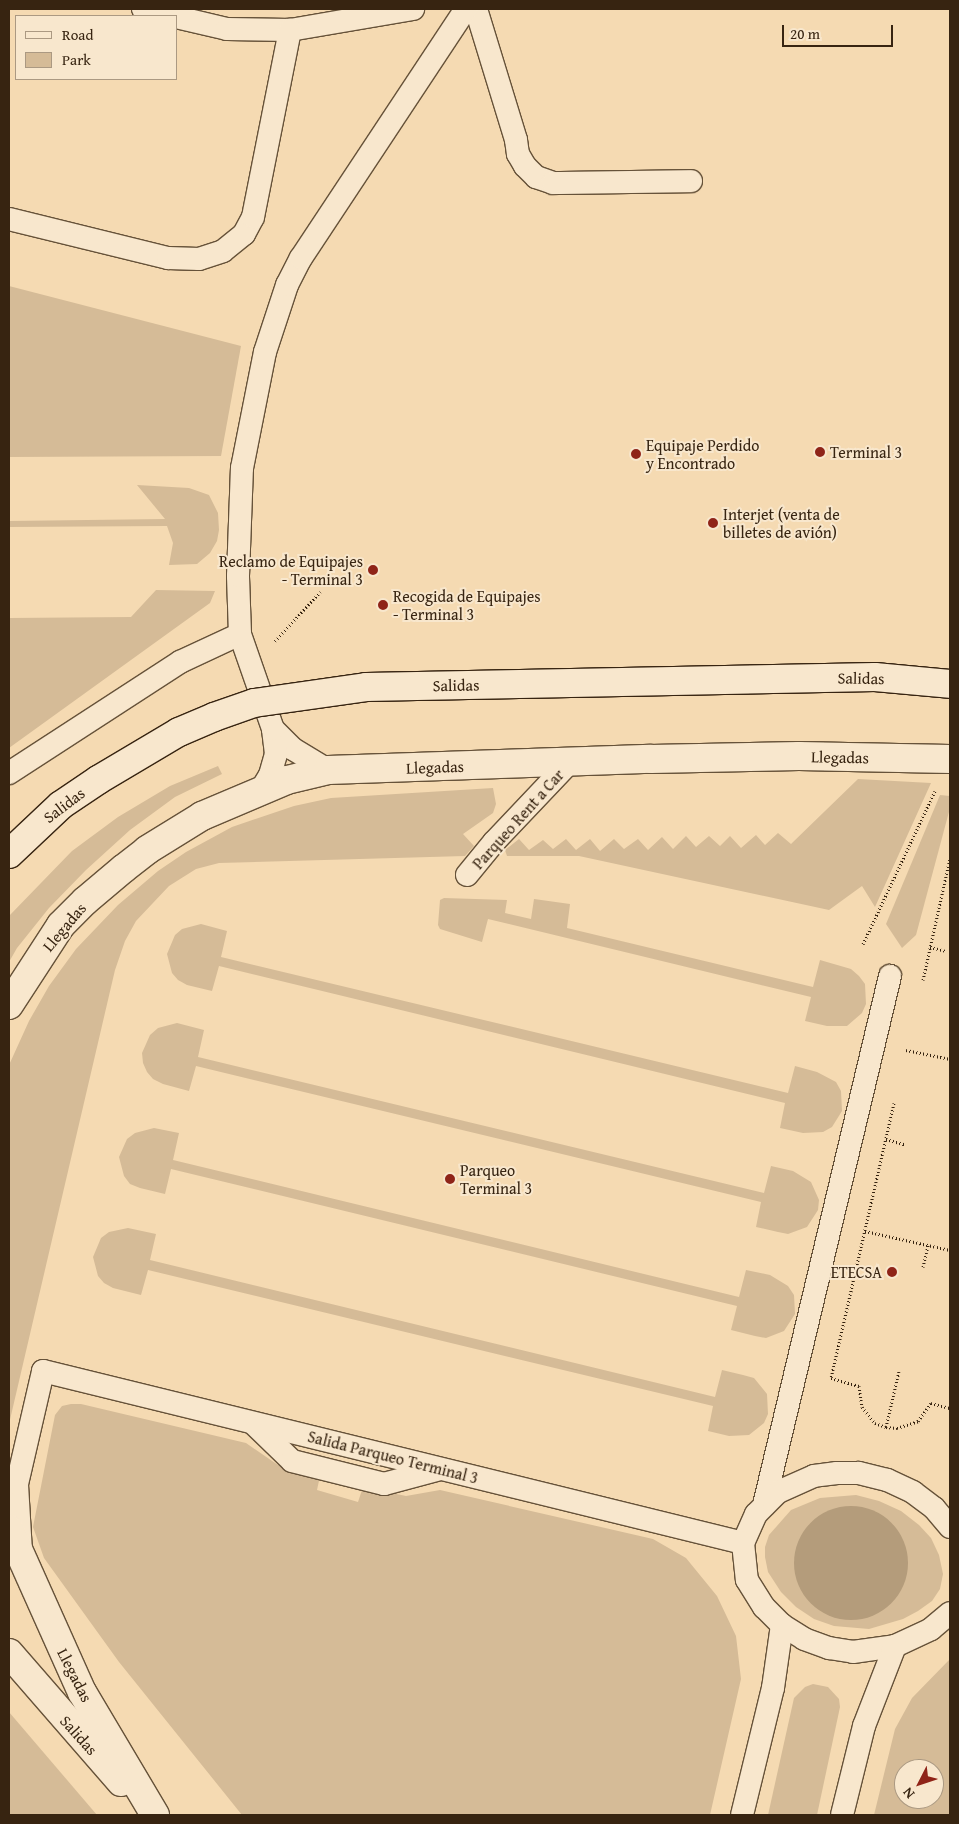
<!DOCTYPE html>
<meta charset="utf-8">
<style>
body{margin:0}
#map{position:relative;width:959px;height:1824px;overflow:hidden;background:#f5dab2;font-family:"Gentium Book Plus",serif}
div>[style]{position:absolute}
.green>*{inset:0;background:#d5bb97}
.water>*{inset:0;background:#b49c7b}
.round{border-radius:50%}
.path>*{height:3px;margin-top:-1.5px;transform-origin:0;background:repeating-linear-gradient(90deg,#372411 0 1px,transparent 0 3.5px)}
.roads{filter:drop-shadow(1px 0 #665239) drop-shadow(-1px 0 #665239) drop-shadow(0 1px #665239) drop-shadow(0 -1px #665239)}
.service>*{height:22px;margin:-11px;padding:0 11px;transform-origin:11px;border-radius:11px;background:#f8e7cd}
.secondary>*{height:28px;margin:-14px;padding:0 14px;transform-origin:14px;border-radius:14px;background:#f8e7cd}
.bridges{filter:drop-shadow(1px 0 #372411) drop-shadow(-1px 0 #372411) drop-shadow(0 1px #372411) drop-shadow(0 -1px #372411)}
.secondary-bridge>*{height:28px;margin:-14px;padding:0 14px;transform-origin:14px;border-radius:14px;background:#f8e7cd}
.dots>*{width:14px;height:14px;translate:-50% -50%;box-sizing:border-box;border:2px solid #f8e7cd;border-radius:50%}
span{translate:-50% -50%;white-space:nowrap;text-align:center;line-height:1.15;-webkit-text-stroke:4px #f8e7cd;paint-order:stroke}
.poi-label{font-size:16px;color:#372411}
.left{translate:0 -50%;text-align:left}
.right{translate:-100% -50%;text-align:right}
.street-label{font-size:16px;color:#372411}
.frame{position:absolute;inset:0;border:10px solid #372411;pointer-events:none}
.legend{position:absolute;left:15px;top:15px;width:162px;height:65px;box-sizing:border-box;background:#f8e7cd;border:1px solid #ab9982;margin:0;padding:6px 9px;list-style:none;font-size:15px;color:#372411}
.legend li{display:flex;align-items:center;gap:10px;height:25px}
.legend b{width:25px;border:1px solid #ab9982}
.north{position:absolute;left:894px;top:1759px;width:50px;height:50px;box-sizing:border-box;background:#f8e7cd;border:1px solid #ab9982;border-radius:50%;rotate:229deg;font-size:14px;font-weight:700;line-height:20px;text-align:center;color:#372411}
.north::after{content:'';display:block;margin:auto;width:18px;height:22px;background:#8f2418;clip-path:polygon(50% 0,100% 100%,50% 72%,0 100%)}
.scale{position:absolute;left:782px;top:25px;width:111px;height:22px;box-sizing:border-box;border:2px solid #372411;border-top:0;padding-left:6px;font-size:15px;line-height:18px;white-space:nowrap;color:#372411;-webkit-text-stroke:4px #f8e7cd;paint-order:stroke}
</style>
<div id="map">
<div class="green">
<i style="clip-path:polygon(9px 286px,241px 346px,221px 456px,9px 457px)"></i>
<i style="clip-path:polygon(137px 485px,189px 488px,209px 495px,218px 513px,219px 530px,217px 541px,210px 553px,197px 564px,169px 565px,173px 543px,167px 526px,9px 527px,9px 521px,165px 519px)"></i>
<i style="clip-path:polygon(156px 590px,215px 591px,210px 603px,9px 748px,9px 618px,131px 617px)"></i>
<i style="clip-path:polygon(218px 766px,222px 774px,175px 797px,130px 830px,86px 870px,49px 908px,17px 948px,9px 962px,9px 916px,72px 851px,118px 817px,170px 786px)"></i>
<i style="clip-path:polygon(858px 779px,931px 783px,875px 907px,862px 886px,829px 910px,579px 856px,507px 856px,505px 850px,519px 839px,529px 850px,543px 840px,553px 849px,566px 839px,576px 850px,590px 839px,600px 851px,614px 839px,624px 849px,638px 839px,648px 850px,662px 837px,673px 849px,686px 836px,696px 847px,709px 836px,720px 846px,730px 836px,741px 848px,756px 835px,765px 845px,778px 833px,791px 844px)"></i>
<i style="clip-path:polygon(493px 788px,496px 804px,493px 813px,463px 834px,474px 846px,465px 856px,219px 863px,196px 869px,169px 886px,136px 921px,125px 941px,115px 970px,9px 1424px,9px 1065px,29px 1021px,49px 986px,76px 949px,118px 905px,158px 871px,186px 852px,232px 827px,294px 806px,331px 798px)"></i>
<i style="clip-path:polygon(940px 795px,950px 796px,950px 808px,916px 935px,902px 948px,886px 924px)"></i>
<i style="clip-path:polygon(444px 898px,507px 900px,505px 913px,531px 919px,534px 899px,570px 904px,567px 928px,813px 987px,820px 960px,851px 969px,859px 976px,865px 984px,866px 1004px,862px 1013px,847px 1026px,827px 1026px,805px 1021px,811px 997px,488px 919px,482px 942px,440px 929px,438px 925px,440px 900px)"></i>
<i style="clip-path:polygon(201px 924px,227px 931px,221px 957px,788px 1093px,795px 1066px,817px 1072px,836px 1082px,841px 1091px,842px 1111px,832px 1127px,823px 1132px,803px 1133px,780px 1128px,785px 1103px,219px 966px,212px 991px,187px 985px,178px 980px,172px 973px,167px 954px,175px 935px,182px 929px)"></i>
<i style="clip-path:polygon(177px 1023px,204px 1030px,198px 1057px,764px 1193px,771px 1166px,793px 1171px,811px 1182px,819px 1200px,818px 1210px,807px 1227px,788px 1234px,778px 1232px,756px 1227px,761px 1202px,196px 1066px,189px 1091px,163px 1084px,153px 1079px,147px 1072px,143px 1063px,142px 1053px,150px 1035px,158px 1028px)"></i>
<i style="clip-path:polygon(154px 1128px,179px 1133px,173px 1160px,739px 1297px,746px 1270px,770px 1275px,788px 1286px,794px 1295px,795px 1314px,784px 1331px,766px 1338px,755px 1336px,731px 1330px,737px 1306px,171px 1169px,165px 1194px,140px 1188px,130px 1184px,124px 1176px,119px 1157px,127px 1139px,135px 1133px)"></i>
<i style="clip-path:polygon(128px 1228px,156px 1234px,150px 1260px,715px 1397px,722px 1370px,743px 1375px,754px 1378px,767px 1394px,768px 1414px,764px 1423px,749px 1435px,729px 1436px,708px 1431px,713px 1406px,148px 1270px,141px 1295px,113px 1288px,104px 1283px,98px 1276px,93px 1257px,101px 1238px,109px 1232px)"></i>
<i style="clip-path:polygon(71px 1404px,81px 1404px,246px 1443px,278px 1465px,320px 1476px,317px 1490px,358px 1502px,363px 1487px,406px 1496px,440px 1490px,653px 1539px,686px 1558px,717px 1596px,736px 1636px,741px 1679px,710px 1815px,242px 1815px,119px 1662px,44px 1558px,33px 1527px,55px 1415px,62px 1406px)"></i>
<i style="clip-path:polygon(856px 1495px,879px 1501px,901px 1511px,919px 1525px,931px 1538px,939px 1555px,943px 1574px,940px 1589px,932px 1601px,918px 1611px,903px 1619px,869px 1629px,834px 1626px,814px 1619px,796px 1607px,781px 1592px,768px 1572px,765px 1557px,765px 1547px,769px 1535px,791px 1510px,820px 1498px)"></i>
<i style="clip-path:polygon(evenodd,950px 1659px,950px 1815px,874px 1815px,895px 1729px,912px 1698px,950px 1659px,904px 1769px,934px 1769px,934px 1799px,904px 1799px,904px 1769px)"></i>
<i style="clip-path:polygon(813px 1684px,828px 1687px,839px 1699px,840px 1707px,817px 1815px,768px 1815px,794px 1698px,805px 1687px)"></i>
<i style="clip-path:polygon(9px 1712px,97px 1815px,9px 1815px)"></i>
</div>
<div class="water">
<i class="round" style="left:794px;top:1506px;width:114px;height:114px"></i>
</div>
<div class="path">
<i style="left:275px;top:641px;width:67px;rotate:-47.4deg"></i>
<i style="left:863px;top:944px;width:169px;rotate:-64.8deg"></i>
<i style="left:930px;top:947px;width:16px;rotate:14deg"></i>
<i style="left:923px;top:980px;width:125px;rotate:-77.5deg"></i>
<i style="left:906px;top:1050px;width:45px;rotate:11.6deg"></i>
<i style="left:894px;top:1103px;width:282px;rotate:102.9deg"></i>
<i style="left:831px;top:1378px;width:29px;rotate:16deg"></i>
<i style="left:859px;top:1386px;width:21px;rotate:82deg"></i>
<i style="left:862px;top:1407px;width:21px;rotate:51deg"></i>
<i style="left:875px;top:1423px;width:12px;rotate:20deg"></i>
<i style="left:886px;top:1427px;width:11px;rotate:5deg"></i>
<i style="left:897px;top:1428px;width:22px;rotate:-18deg"></i>
<i style="left:918px;top:1421px;width:22px;rotate:-54deg"></i>
<i style="left:931px;top:1403px;width:20px;rotate:15deg"></i>
<i style="left:886px;top:1139px;width:19px;rotate:16deg"></i>
<i style="left:865px;top:1231px;width:87px;rotate:12.6deg"></i>
<i style="left:923px;top:1267px;width:23px;rotate:-77deg"></i>
<i style="left:886px;top:1427px;width:57px;rotate:-76.9deg"></i>
</div>
<div class="roads">
<div class="service">
<i style="left:143px;top:9px;width:31px;rotate:13deg"></i>
<i style="left:476px;top:9px;width:137px;rotate:73deg"></i>
<i style="left:516px;top:140px;width:14px;rotate:82deg"></i>
<i style="left:518px;top:154px;width:14px;rotate:60deg"></i>
<i style="left:525px;top:166px;width:16px;rotate:45deg"></i>
<i style="left:536px;top:177px;width:18px;rotate:19deg"></i>
<i style="left:553px;top:183px;width:138px;rotate:-0.8deg"></i>
<i style="left:176px;top:17px;width:52px;rotate:13.2deg"></i>
<i style="left:227px;top:29px;width:63px;rotate:0.9deg"></i>
<i style="left:290px;top:30px;width:125px;rotate:-9.7deg"></i>
<i style="left:9px;top:219px;width:164px;rotate:13.8deg"></i>
<i style="left:168px;top:258px;width:31px;rotate:2deg"></i>
<i style="left:199px;top:259px;width:25px;rotate:-18deg"></i>
<i style="left:223px;top:251px;width:27px;rotate:-39deg"></i>
<i style="left:244px;top:234px;width:19px;rotate:-62deg"></i>
<i style="left:253px;top:217px;width:191px;rotate:-78.8deg"></i>
<i style="left:273px;top:729px;width:28px;rotate:45deg"></i>
<i style="left:293px;top:749px;width:41px;rotate:31deg"></i>
<i style="left:9px;top:773px;width:204px;rotate:-33deg"></i>
<i style="left:180px;top:662px;width:66px;rotate:-25deg"></i>
<i style="left:261px;top:790px;width:17px;rotate:-59deg"></i>
<i style="left:270px;top:775px;width:22px;rotate:-74deg"></i>
<i style="left:276px;top:754px;width:25px;rotate:-97deg"></i>
<i style="left:273px;top:729px;width:101px;rotate:-109.2deg"></i>
<i style="left:240px;top:634px;width:58px;rotate:-92deg"></i>
<i style="left:238px;top:576px;width:108px;rotate:-87.9deg"></i>
<i style="left:242px;top:468px;width:118px;rotate:-78.8deg"></i>
<i style="left:265px;top:352px;width:71px;rotate:-71.8deg"></i>
<i style="left:287px;top:285px;width:30px;rotate:-63deg"></i>
<i style="left:301px;top:258px;width:299px;rotate:-56.5deg"></i>
<i style="left:467px;top:875px;width:43px;rotate:-50.7deg"></i>
<i style="left:494px;top:842px;width:109px;rotate:-46.5deg"></i>
<i style="left:254px;top:1424px;width:53px;rotate:44.2deg"></i>
<i style="left:292px;top:1461px;width:95px;rotate:14deg"></i>
<i style="left:384px;top:1484px;width:55px;rotate:-14.8deg"></i>
<i style="left:764px;top:1505px;width:544px;rotate:-76.6deg"></i>
<i style="left:950px;top:1527px;width:25px;rotate:-130deg"></i>
<i style="left:934px;top:1508px;width:26px;rotate:-143deg"></i>
<i style="left:913px;top:1492px;width:29px;rotate:-155deg"></i>
<i style="left:887px;top:1480px;width:30px;rotate:-166deg"></i>
<i style="left:858px;top:1473px;width:21px;rotate:180deg"></i>
<i style="left:837px;top:1473px;width:23px;rotate:173deg"></i>
<i style="left:814px;top:1476px;width:39px;rotate:156deg"></i>
<i style="left:778px;top:1492px;width:31px;rotate:135deg"></i>
<i style="left:756px;top:1514px;width:32px;rotate:114deg"></i>
<i style="left:743px;top:1543px;width:37px;rotate:84deg"></i>
<i style="left:747px;top:1580px;width:32px;rotate:58deg"></i>
<i style="left:764px;top:1607px;width:25px;rotate:45deg"></i>
<i style="left:782px;top:1625px;width:26px;rotate:32deg"></i>
<i style="left:804px;top:1639px;width:27px;rotate:20deg"></i>
<i style="left:829px;top:1648px;width:24px;rotate:9deg"></i>
<i style="left:853px;top:1652px;width:42px;rotate:-8.1deg"></i>
<i style="left:895px;top:1646px;width:40px;rotate:-25deg"></i>
<i style="left:931px;top:1629px;width:25px;rotate:-40deg"></i>
<i style="left:21px;top:1552px;width:68px;rotate:-93.4deg"></i>
<i style="left:17px;top:1484px;width:116px;rotate:-77deg"></i>
<i style="left:43px;top:1371px;width:721px;rotate:13.8deg"></i>
<i style="left:742px;top:1815px;width:131px;rotate:-76.3deg"></i>
<i style="left:773px;top:1688px;width:64px;rotate:-81.9deg"></i>
<i style="left:842px;top:1815px;width:92px;rotate:-76.1deg"></i>
<i style="left:864px;top:1726px;width:86px;rotate:-68.8deg"></i>
</div>
<div class="secondary">
<i style="left:9px;top:1005px;width:95px;rotate:-57deg"></i>
<i style="left:61px;top:925px;width:34px;rotate:-45deg"></i>
<i style="left:85px;top:901px;width:50px;rotate:-40.1deg"></i>
<i style="left:123px;top:869px;width:31px;rotate:-38deg"></i>
<i style="left:147px;top:850px;width:65px;rotate:-31.7deg"></i>
<i style="left:202px;top:816px;width:92px;rotate:-23deg"></i>
<i style="left:287px;top:780px;width:42px;rotate:-13.7deg"></i>
<i style="left:328px;top:770px;width:323px;rotate:-2deg"></i>
<i style="left:651px;top:759px;width:148px;rotate:-1.2deg"></i>
<i style="left:799px;top:756px;width:151px;rotate:1.1deg"></i>
<i style="left:9px;top:1529px;width:179px;rotate:65.9deg"></i>
<i style="left:82px;top:1692px;width:143px;rotate:59.3deg"></i>
<i style="left:9px;top:1653px;width:171px;rotate:49deg"></i>
</div>
</div>
<div class="bridges">
<div class="secondary-bridge">
<i style="left:9px;top:854px;width:71px;rotate:-43.3deg"></i>
<i style="left:61px;top:805px;width:45px;rotate:-34deg"></i>
<i style="left:98px;top:780px;width:94px;rotate:-30.7deg"></i>
<i style="left:179px;top:732px;width:38px;rotate:-23deg"></i>
<i style="left:214px;top:717px;width:42px;rotate:-19.3deg"></i>
<i style="left:254px;top:703px;width:113px;rotate:-8.1deg"></i>
<i style="left:366px;top:687px;width:509px;rotate:-1.13deg"></i>
<i style="left:875px;top:677px;width:75px;rotate:5.3deg"></i>
</div>
</div>
<div class="dots">
<i style="left:820px;top:452px;background:#8f2418"></i>
<i style="left:636px;top:454px;background:#8f2418"></i>
<i style="left:713px;top:523px;background:#8f2418"></i>
<i style="left:373px;top:570px;background:#8f2418"></i>
<i style="left:383px;top:605px;background:#8f2418"></i>
<i style="left:450px;top:1179px;background:#8f2418"></i>
<i style="left:892px;top:1272px;background:#8f2418"></i>
</div>
<div class="poi-label">
<span class="left" style="left:646px;top:454px">Equipaje Perdido<br>y Encontrado</span>
<span class="left" style="left:830px;top:452px">Terminal 3</span>
<span class="left" style="left:723px;top:523px">Interjet (venta de<br>billetes de avión)</span>
<span class="right" style="left:363px;top:570px">Reclamo de Equipajes<br>- Terminal 3</span>
<span class="left" style="left:393px;top:605px">Recogida de Equipajes<br>- Terminal 3</span>
<span class="left" style="left:460px;top:1179px">Parqueo<br>Terminal 3</span>
<span class="right" style="left:882px;top:1272px">ETECSA</span>
</div>
<div class="street-label">
<span style="left:861px;top:678px;rotate:1deg">Salidas</span>
<span style="left:456px;top:685px;rotate:-1deg">Salidas</span>
<span style="left:840px;top:757px;rotate:1deg">Llegadas</span>
<span style="left:435px;top:767px;rotate:-2deg">Llegadas</span>
<span style="left:64px;top:805px;rotate:-37deg">Salidas</span>
<span style="left:518px;top:819px;rotate:-48deg">Parqueo Rent a Car</span>
<span style="left:64px;top:927px;rotate:-50deg">Llegadas</span>
<span style="left:393px;top:1457px;rotate:14deg">Salida Parqueo Terminal 3</span>
<span style="left:75px;top:1675px;rotate:63deg">Llegadas</span>
<span style="left:79px;top:1735px;rotate:48deg">Salidas</span>
</div>
<div class="frame"></div>
<ul class="legend">
<li><b style="height:6px;background:#f8e7cd"></b>Road</li>
<li><b style="height:14px;background:#d5bb97"></b>Park</li>
</ul>
<div class="north">N</div>
<div class="scale">20 m</div>
</div>
